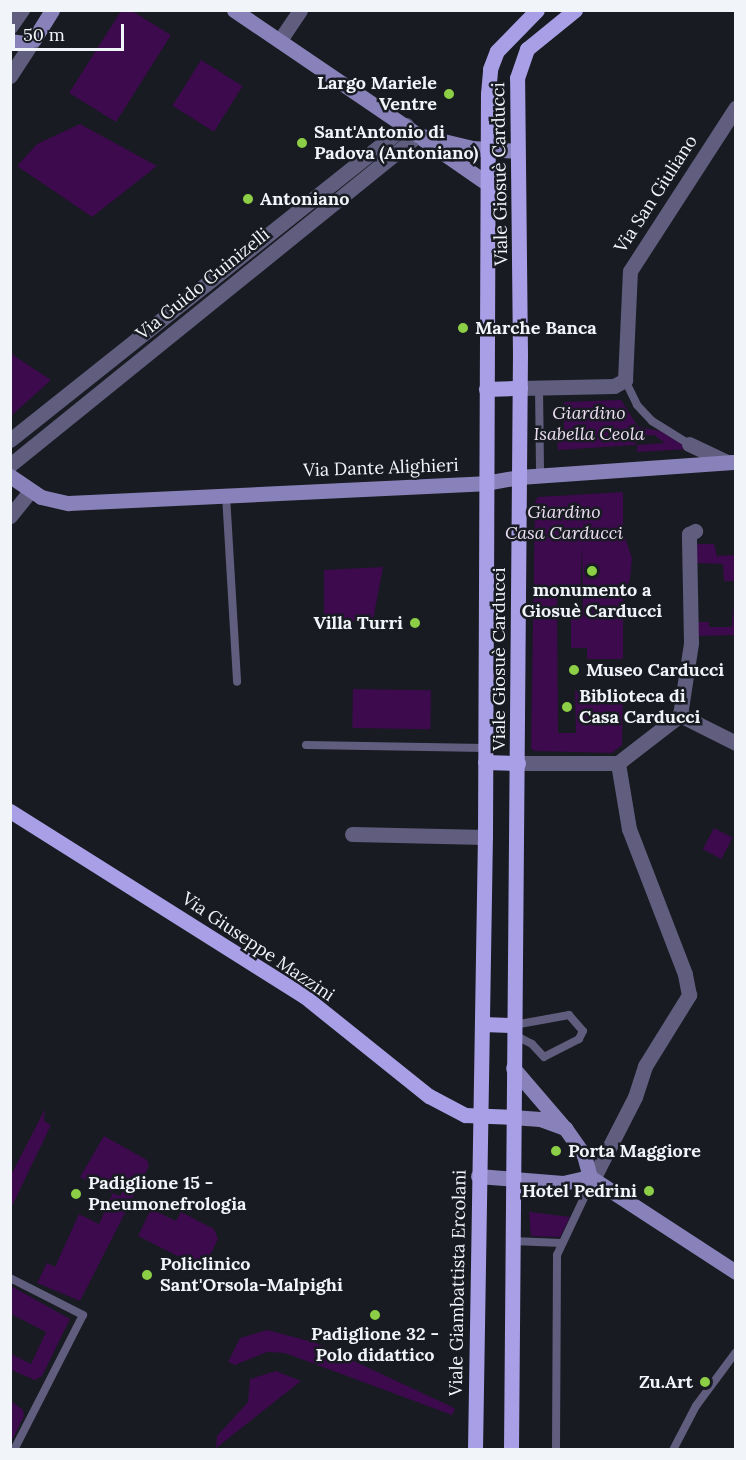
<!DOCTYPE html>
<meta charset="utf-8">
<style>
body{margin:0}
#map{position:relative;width:746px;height:1460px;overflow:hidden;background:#181b21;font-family:Lora,serif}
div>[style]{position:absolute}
.green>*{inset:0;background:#3c0a4d;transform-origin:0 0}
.lane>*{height:8px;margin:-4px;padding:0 4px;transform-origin:4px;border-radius:4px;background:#615d7f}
.street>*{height:15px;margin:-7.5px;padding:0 7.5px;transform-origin:7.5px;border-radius:7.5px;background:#615d7f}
.secondary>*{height:15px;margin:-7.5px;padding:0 7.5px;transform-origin:7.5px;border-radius:7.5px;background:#8982ba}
.primary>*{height:15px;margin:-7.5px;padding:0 7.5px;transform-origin:7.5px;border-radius:7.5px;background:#a89fe7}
.dots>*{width:16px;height:16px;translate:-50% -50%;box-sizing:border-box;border:3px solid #181b21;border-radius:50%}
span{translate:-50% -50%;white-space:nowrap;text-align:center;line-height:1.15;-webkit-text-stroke:5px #181b21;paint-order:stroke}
.poi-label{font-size:18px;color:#f1f4f8;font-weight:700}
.right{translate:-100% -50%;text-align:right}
.left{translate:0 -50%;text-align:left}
.street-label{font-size:18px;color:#f1f4f8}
.park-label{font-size:18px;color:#ecdef2;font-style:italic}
.frame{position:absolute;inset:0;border:12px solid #f1f4f8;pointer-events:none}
.scale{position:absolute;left:12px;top:24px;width:112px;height:27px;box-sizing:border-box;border:3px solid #f1f4f8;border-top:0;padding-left:8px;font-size:18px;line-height:21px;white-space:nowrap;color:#f1f4f8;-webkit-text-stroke:4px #181b21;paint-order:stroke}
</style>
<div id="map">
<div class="green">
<i style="clip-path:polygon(121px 11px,132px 11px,171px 35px,116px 122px,69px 93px)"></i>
<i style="left:201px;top:60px;width:49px;height:54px;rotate:32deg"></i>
<i style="clip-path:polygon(80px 124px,157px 166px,92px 217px,17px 166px,37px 144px)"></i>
<i style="clip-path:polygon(10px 353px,51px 380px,11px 416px,10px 416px)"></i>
<i style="clip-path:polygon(621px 400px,638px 427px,660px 431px,689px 449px,637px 452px,637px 445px,665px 443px,654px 435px,636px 436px,636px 445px,558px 450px,557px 436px,564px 434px,564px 402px)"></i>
<i style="clip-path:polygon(623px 492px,623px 532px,632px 558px,630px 579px,623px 596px,623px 659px,587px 659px,587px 648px,571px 648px,571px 613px,560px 613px,583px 610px,582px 546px,580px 594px,557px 598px,558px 733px,576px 733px,575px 691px,623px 691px,622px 745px,612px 753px,534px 751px,531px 748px,535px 502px,538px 497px)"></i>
<i style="clip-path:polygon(696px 544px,714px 544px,717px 556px,735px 555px,735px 581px,724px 581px,723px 564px,696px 563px)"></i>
<i style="clip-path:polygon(383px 567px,373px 620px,324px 622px,324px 570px)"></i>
<i style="clip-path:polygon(733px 605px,735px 635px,698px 636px,698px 622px,709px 622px,709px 627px,732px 627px)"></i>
<i style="left:353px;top:689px;width:78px;height:39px;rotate:1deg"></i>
<i style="left:714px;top:828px;width:21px;height:24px;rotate:28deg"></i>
<i style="clip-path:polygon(45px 1109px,44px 1121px,51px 1125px,11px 1208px,11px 1175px)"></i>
<i style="clip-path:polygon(104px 1136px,147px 1160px,149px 1166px,80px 1301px,37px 1283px,47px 1263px,55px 1267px,79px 1214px,99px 1224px,113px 1193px,120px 1196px,125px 1186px,117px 1181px,112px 1193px,80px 1177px)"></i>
<i style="clip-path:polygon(151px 1209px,176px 1221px,181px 1212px,214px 1229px,218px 1239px,203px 1269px,138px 1236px)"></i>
<i style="clip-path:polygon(529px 1212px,531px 1212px,570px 1217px,560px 1237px,531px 1236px)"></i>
<i style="clip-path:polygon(11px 1286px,70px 1319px,42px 1376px,35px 1380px,11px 1370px,11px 1354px,31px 1364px,46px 1332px,11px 1314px)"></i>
<i style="clip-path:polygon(267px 1330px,313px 1342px,450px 1406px,455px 1409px,452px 1415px,285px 1353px,267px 1352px,235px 1365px,228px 1362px,240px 1338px)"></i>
<i style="clip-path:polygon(276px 1371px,301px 1381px,216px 1448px,217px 1436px,248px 1402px,250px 1379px)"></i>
<i style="clip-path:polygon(11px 1401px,23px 1410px,24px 1416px,11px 1442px)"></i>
</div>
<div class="lane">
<i style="left:625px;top:380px;width:28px;rotate:64deg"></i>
<i style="left:637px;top:405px;width:22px;rotate:47deg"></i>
<i style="left:652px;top:421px;width:44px;rotate:31.9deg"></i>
<i style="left:539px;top:387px;width:88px;rotate:89.3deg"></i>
<i style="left:226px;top:495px;width:187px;rotate:86.6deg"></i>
<i style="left:306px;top:745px;width:179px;rotate:1deg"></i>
<i style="left:514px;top:1025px;width:56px;rotate:-10.3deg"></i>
<i style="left:569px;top:1015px;width:21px;rotate:49deg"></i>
<i style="left:583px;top:1031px;width:9px;rotate:117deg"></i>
<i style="left:579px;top:1039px;width:39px;rotate:153deg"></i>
<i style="left:544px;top:1057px;width:18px;rotate:-133deg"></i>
<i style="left:532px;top:1044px;width:20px;rotate:-153deg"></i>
<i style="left:512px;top:1241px;width:50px;rotate:2.3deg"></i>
<i style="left:10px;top:1278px;width:82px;rotate:26.9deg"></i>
<i style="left:83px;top:1315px;width:152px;rotate:117.1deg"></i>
<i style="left:556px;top:1450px;width:195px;rotate:-89.7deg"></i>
<i style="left:557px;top:1255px;width:84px;rotate:-64.7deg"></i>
<i style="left:673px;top:1450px;width:50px;rotate:-62.4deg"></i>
<i style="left:696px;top:1406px;width:67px;rotate:-53.5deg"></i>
</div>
<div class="street">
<i style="left:10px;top:27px;width:21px;rotate:-55deg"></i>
<i style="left:280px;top:40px;width:36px;rotate:-56deg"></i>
<i style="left:10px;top:76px;width:44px;rotate:-57deg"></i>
<i style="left:520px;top:388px;width:94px;rotate:-1.2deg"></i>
<i style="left:614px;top:386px;width:13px;rotate:-29deg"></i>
<i style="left:625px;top:380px;width:109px;rotate:-87.4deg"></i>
<i style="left:630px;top:271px;width:195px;rotate:-57.1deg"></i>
<i style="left:10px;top:440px;width:506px;rotate:-38.5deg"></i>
<i style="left:689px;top:444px;width:42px;rotate:25.3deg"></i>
<i style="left:10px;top:465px;width:525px;rotate:-38.97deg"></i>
<i style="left:10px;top:516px;width:32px;rotate:-51deg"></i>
<i style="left:680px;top:715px;width:73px;rotate:-81.3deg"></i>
<i style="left:691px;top:643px;width:109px;rotate:-91.1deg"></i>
<i style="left:689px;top:534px;width:7px;rotate:-27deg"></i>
<i style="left:680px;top:715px;width:63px;rotate:26.6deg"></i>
<i style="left:518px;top:763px;width:100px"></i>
<i style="left:618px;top:763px;width:78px;rotate:-37.7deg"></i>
<i style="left:352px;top:834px;width:133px;rotate:1.3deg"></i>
<i style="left:593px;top:1179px;width:92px;rotate:-62.9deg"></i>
<i style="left:635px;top:1097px;width:33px;rotate:-72deg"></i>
<i style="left:645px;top:1066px;width:84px;rotate:-58.2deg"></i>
<i style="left:689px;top:995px;width:21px;rotate:-101deg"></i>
<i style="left:685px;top:974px;width:155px;rotate:-111.1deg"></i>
<i style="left:629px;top:829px;width:67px;rotate:-99.5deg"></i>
</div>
<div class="secondary">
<i style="left:234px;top:10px;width:222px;rotate:34.2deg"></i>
<i style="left:418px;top:135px;width:56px;rotate:13.5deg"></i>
<i style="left:472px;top:148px;width:45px;rotate:3.8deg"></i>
<i style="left:10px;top:41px;width:14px;rotate:8deg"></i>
<i style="left:24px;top:43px;width:11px;rotate:-22deg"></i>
<i style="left:34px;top:39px;width:34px;rotate:-58deg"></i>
<i style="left:423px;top:139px;width:79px;rotate:34.7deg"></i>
<i style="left:10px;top:476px;width:37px;rotate:34deg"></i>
<i style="left:41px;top:497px;width:28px;rotate:13deg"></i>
<i style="left:68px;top:503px;width:417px;rotate:-2.7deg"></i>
<i style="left:485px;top:483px;width:35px;rotate:-10deg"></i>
<i style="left:519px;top:477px;width:218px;rotate:-4deg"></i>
<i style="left:513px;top:1068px;width:75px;rotate:49.3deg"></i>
<i style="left:512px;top:1117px;width:28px;rotate:4deg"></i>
<i style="left:540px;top:1119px;width:27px;rotate:20deg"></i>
<i style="left:565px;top:1128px;width:33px;rotate:55deg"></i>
<i style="left:584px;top:1155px;width:23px;rotate:75deg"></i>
<i style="left:478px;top:1176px;width:85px;rotate:4.7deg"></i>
<i style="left:563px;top:1183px;width:28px;rotate:-13deg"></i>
<i style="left:590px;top:1177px;width:174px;rotate:33.1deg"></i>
</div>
<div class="primary">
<i style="left:486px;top:389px;width:34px;rotate:-2deg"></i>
<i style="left:485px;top:762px;width:33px;rotate:2deg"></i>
<i style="left:10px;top:811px;width:347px;rotate:32.2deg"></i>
<i style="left:304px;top:996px;width:160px;rotate:38.7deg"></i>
<i style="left:429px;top:1096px;width:41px;rotate:27.8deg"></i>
<i style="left:465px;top:1115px;width:47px;rotate:2.4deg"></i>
<i style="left:483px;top:1024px;width:31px;rotate:2deg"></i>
<i style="left:475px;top:1450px;width:613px;rotate:-89.07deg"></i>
<i style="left:485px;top:837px;width:743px;rotate:-89.77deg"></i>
<i style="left:488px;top:94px;width:25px;rotate:-85deg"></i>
<i style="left:490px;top:69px;width:19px;rotate:-69deg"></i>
<i style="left:497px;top:51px;width:57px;rotate:-45.7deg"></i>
<i style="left:511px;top:1450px;width:1095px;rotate:-89.53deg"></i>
<i style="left:520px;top:355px;width:277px;rotate:-90.6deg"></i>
<i style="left:517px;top:78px;width:31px;rotate:-71deg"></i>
<i style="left:527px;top:49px;width:62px;rotate:-39.1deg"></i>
</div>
<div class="dots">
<i style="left:449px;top:94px;background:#8cce45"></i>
<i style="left:302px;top:143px;background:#8cce45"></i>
<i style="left:248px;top:199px;background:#8cce45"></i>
<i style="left:463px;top:328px;background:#8cce45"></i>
<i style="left:592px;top:571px;background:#8cce45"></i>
<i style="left:415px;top:623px;background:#8cce45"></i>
<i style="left:574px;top:670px;background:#8cce45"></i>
<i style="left:567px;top:707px;background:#8cce45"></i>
<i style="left:556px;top:1151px;background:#8cce45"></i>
<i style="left:649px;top:1191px;background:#8cce45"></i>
<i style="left:76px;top:1194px;background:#8cce45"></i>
<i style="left:147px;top:1275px;background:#8cce45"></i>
<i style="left:375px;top:1315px;background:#8cce45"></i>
<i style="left:705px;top:1382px;background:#8cce45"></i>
</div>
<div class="poi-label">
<span class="right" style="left:437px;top:94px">Largo Mariele<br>Ventre</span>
<span class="left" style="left:314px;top:143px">Sant'Antonio di<br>Padova (Antoniano)</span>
<span class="left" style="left:260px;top:199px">Antoniano</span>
<span class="left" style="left:475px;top:328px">Marche Banca</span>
<span style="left:592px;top:601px">monumento a<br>Giosuè Carducci</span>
<span class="right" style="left:403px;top:623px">Villa Turri</span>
<span class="left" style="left:586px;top:670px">Museo Carducci</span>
<span class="left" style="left:579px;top:707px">Biblioteca di<br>Casa Carducci</span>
<span class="left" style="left:568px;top:1151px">Porta Maggiore</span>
<span class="left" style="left:88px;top:1194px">Padiglione 15 -<br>Pneumonefrologia</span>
<span class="right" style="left:637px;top:1191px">Hotel Pedrini</span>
<span class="left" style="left:160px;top:1275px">Policlinico<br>Sant'Orsola-Malpighi</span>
<span style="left:375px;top:1345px">Padiglione 32 -<br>Polo didattico</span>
<span class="right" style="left:693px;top:1382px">Zu.Art</span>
</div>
<div class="street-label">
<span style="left:500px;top:174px;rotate:-91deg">Viale Giosuè Carducci</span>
<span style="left:656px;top:194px;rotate:-57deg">Via San Giuliano</span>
<span style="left:203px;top:284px;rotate:-39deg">Via Guido Guinizelli</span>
<span style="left:381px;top:468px;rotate:-2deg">Via Dante Alighieri</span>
<span style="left:499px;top:659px;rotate:-90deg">Viale Giosuè Carducci</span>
<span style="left:258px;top:947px;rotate:34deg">Via Giuseppe Mazzini</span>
<span style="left:458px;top:1283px;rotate:-89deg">Viale Giambattista Ercolani</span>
</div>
<div class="park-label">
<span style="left:589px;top:424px">Giardino<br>Isabella Ceola</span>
<span style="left:564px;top:523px">Giardino<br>Casa Carducci</span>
</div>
<div class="frame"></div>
<div class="scale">50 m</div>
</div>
